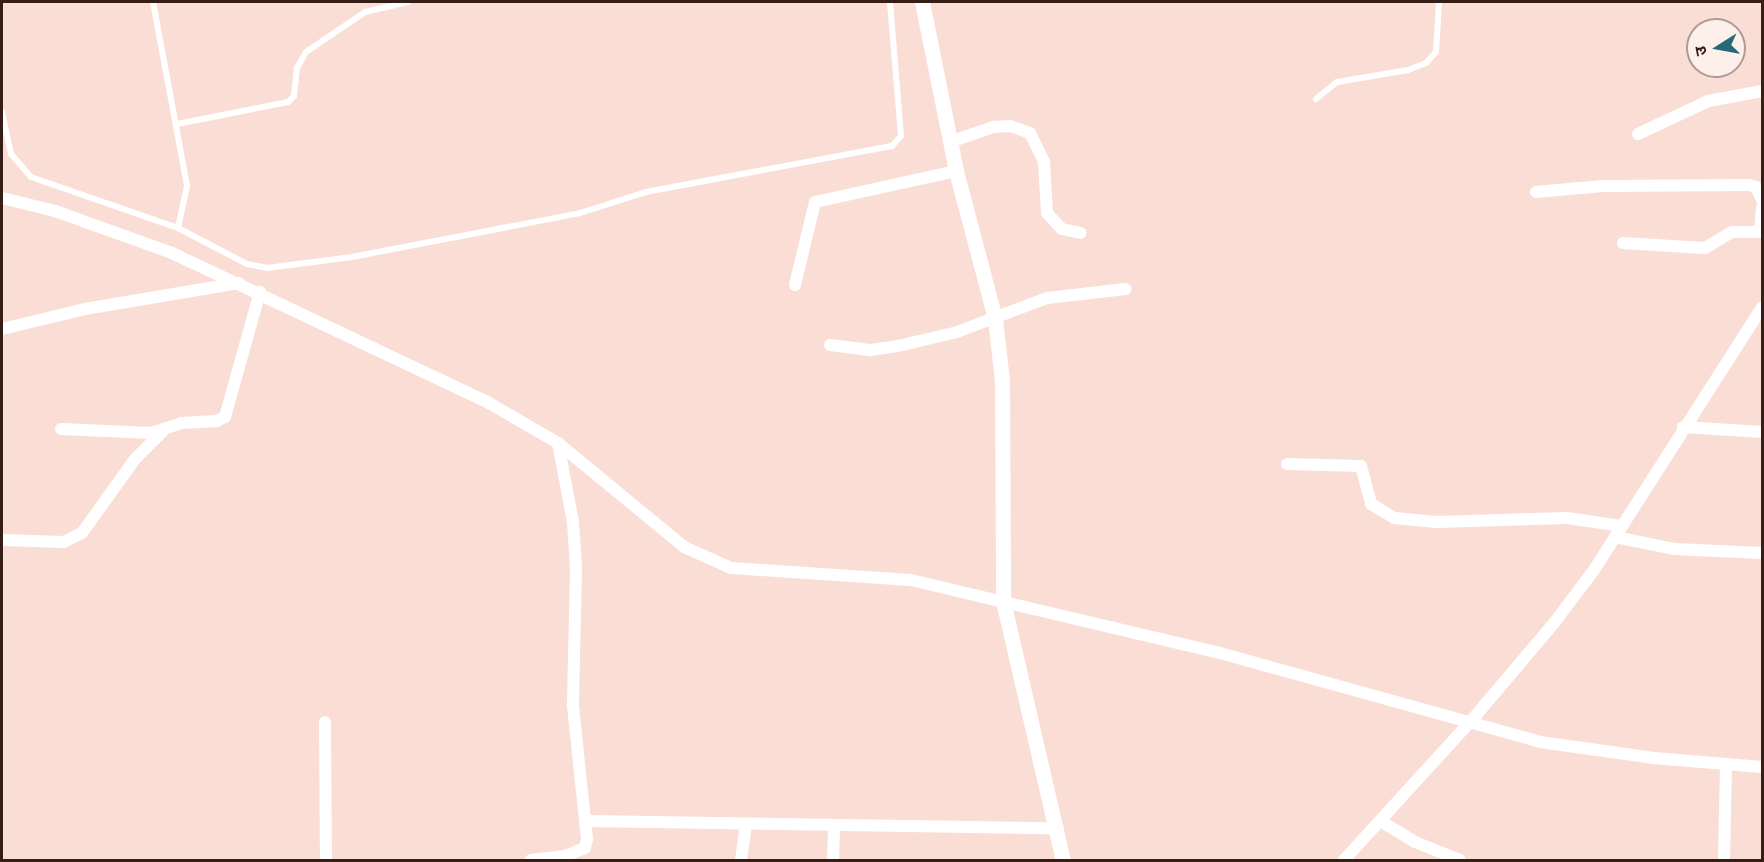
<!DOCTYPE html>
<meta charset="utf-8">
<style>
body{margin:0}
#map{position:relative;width:1764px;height:862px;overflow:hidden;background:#faded5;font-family:Barlow,"Noto Sans Devanagari",sans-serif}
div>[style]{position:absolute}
.service>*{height:6px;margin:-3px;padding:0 3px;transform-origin:3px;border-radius:3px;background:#fff}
.minor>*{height:12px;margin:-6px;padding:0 6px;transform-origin:6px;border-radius:6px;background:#fff}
.tertiary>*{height:15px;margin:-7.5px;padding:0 7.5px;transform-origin:7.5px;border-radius:7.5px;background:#fff}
span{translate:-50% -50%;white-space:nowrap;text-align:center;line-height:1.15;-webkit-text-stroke:6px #fdefea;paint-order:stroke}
.frame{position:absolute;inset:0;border:3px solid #361d15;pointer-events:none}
.north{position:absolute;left:1686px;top:18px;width:60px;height:60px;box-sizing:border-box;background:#fdefea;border:2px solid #ad9b95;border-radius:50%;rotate:259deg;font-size:16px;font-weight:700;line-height:24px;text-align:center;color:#361d15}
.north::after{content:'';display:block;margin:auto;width:21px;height:27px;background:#26697b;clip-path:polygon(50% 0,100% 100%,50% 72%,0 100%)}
</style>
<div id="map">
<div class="service">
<i style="left:153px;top:2px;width:187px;rotate:79.5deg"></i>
<i style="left:187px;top:186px;width:43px;rotate:102.1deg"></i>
<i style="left:1316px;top:99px;width:27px;rotate:-39deg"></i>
<i style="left:1337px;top:82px;width:72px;rotate:-9.6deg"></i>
<i style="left:1408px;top:70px;width:19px;rotate:-21deg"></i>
<i style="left:1426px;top:63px;width:15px;rotate:-48deg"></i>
<i style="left:1436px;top:52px;width:50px;rotate:-86.6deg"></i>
<i style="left:2px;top:112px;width:43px;rotate:77.9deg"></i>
<i style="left:11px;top:154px;width:30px;rotate:49deg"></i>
<i style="left:31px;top:177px;width:156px;rotate:19.1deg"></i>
<i style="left:178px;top:228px;width:78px;rotate:27.6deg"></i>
<i style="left:247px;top:264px;width:20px;rotate:11deg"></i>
<i style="left:267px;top:268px;width:86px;rotate:-7.4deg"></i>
<i style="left:352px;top:257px;width:232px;rotate:-10.9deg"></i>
<i style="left:580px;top:213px;width:69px;rotate:-17.7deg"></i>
<i style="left:646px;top:192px;width:250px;rotate:-10.6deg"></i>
<i style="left:892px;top:146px;width:13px;rotate:-48deg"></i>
<i style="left:901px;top:136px;width:134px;rotate:-94.7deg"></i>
<i style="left:177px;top:124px;width:113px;rotate:-11.2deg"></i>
<i style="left:288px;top:102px;width:8px;rotate:-45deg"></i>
<i style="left:294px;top:96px;width:28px;rotate:-84deg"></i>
<i style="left:297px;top:68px;width:18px;rotate:-61deg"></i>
<i style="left:306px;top:52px;width:71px;rotate:-34.1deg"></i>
<i style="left:365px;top:12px;width:44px;rotate:-13.1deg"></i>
</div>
<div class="minor">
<i style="left:1638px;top:134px;width:77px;rotate:-25.2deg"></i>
<i style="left:1708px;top:101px;width:55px;rotate:-10.5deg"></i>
<i style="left:950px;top:142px;width:46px;rotate:-19.2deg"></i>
<i style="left:993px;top:127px;width:17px;rotate:-3deg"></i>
<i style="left:1010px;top:126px;width:21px;rotate:19deg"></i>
<i style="left:1030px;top:133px;width:32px;rotate:64deg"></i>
<i style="left:1044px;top:162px;width:51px;rotate:86.6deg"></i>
<i style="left:1047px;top:213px;width:22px;rotate:47deg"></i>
<i style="left:1062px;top:229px;width:19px;rotate:12deg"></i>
<i style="left:1536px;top:192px;width:67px;rotate:-5.1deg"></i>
<i style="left:1603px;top:186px;width:146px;rotate:-0.4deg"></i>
<i style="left:1749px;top:185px;width:7px;rotate:16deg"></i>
<i style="left:1756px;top:187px;width:14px;rotate:65deg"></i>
<i style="left:2px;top:198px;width:55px;rotate:13.8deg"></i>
<i style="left:55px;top:211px;width:124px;rotate:19.7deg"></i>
<i style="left:172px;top:253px;width:351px;rotate:25.3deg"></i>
<i style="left:489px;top:403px;width:80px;rotate:30.1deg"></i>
<i style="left:558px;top:443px;width:163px;rotate:39.5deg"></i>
<i style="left:684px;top:547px;width:51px;rotate:24.1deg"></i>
<i style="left:731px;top:568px;width:180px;rotate:3.8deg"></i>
<i style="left:911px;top:580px;width:318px;rotate:13.3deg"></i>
<i style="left:1220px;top:653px;width:332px;rotate:15.5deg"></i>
<i style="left:1540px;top:742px;width:115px;rotate:8deg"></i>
<i style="left:1654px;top:758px;width:108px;rotate:4.8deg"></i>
<i style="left:1760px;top:231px;width:23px;rotate:-85deg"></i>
<i style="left:1623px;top:243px;width:82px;rotate:3.5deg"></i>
<i style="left:1705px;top:248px;width:31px;rotate:-31deg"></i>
<i style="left:1732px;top:232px;width:30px"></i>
<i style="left:795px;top:285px;width:85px;rotate:-76.5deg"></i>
<i style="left:815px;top:202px;width:144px;rotate:-12.4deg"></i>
<i style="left:2px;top:329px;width:85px;rotate:-13.5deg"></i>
<i style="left:85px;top:309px;width:156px;rotate:-9.6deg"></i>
<i style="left:830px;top:345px;width:40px;rotate:7.1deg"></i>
<i style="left:870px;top:350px;width:28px;rotate:-8deg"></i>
<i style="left:898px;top:346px;width:61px;rotate:-13.3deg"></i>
<i style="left:957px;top:332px;width:96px;rotate:-20.7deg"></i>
<i style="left:1047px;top:298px;width:79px;rotate:-6.6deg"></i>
<i style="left:1683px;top:427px;width:79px;rotate:3.6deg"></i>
<i style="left:61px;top:429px;width:90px;rotate:2.5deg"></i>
<i style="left:151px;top:433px;width:32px;rotate:-18deg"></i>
<i style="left:181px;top:423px;width:36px;rotate:-3deg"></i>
<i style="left:217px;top:421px;width:9px;rotate:-27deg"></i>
<i style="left:225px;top:417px;width:130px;rotate:-74.4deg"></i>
<i style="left:558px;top:443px;width:80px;rotate:79.2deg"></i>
<i style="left:573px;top:522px;width:47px;rotate:86.3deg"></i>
<i style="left:576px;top:569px;width:137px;rotate:91.3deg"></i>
<i style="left:573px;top:706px;width:134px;rotate:84deg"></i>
<i style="left:587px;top:839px;width:9px;rotate:103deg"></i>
<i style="left:585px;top:848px;width:22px;rotate:158deg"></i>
<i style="left:565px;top:856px;width:4px;rotate:90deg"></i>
<i style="left:1287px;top:464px;width:74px;rotate:1.5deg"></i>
<i style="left:1361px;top:466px;width:39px;rotate:75deg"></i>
<i style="left:1371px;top:504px;width:27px;rotate:31deg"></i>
<i style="left:1394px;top:518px;width:43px;rotate:5.3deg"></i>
<i style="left:1437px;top:522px;width:130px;rotate:-1.8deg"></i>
<i style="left:1567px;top:518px;width:56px;rotate:8.3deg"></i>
<i style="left:1615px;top:537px;width:60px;rotate:11.5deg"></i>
<i style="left:1674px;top:549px;width:88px;rotate:2.6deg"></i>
<i style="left:2px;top:540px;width:62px;rotate:1.8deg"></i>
<i style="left:64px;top:542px;width:20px;rotate:-27deg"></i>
<i style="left:82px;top:533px;width:91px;rotate:-54.4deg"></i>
<i style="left:135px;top:459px;width:38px;rotate:-45deg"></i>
<i style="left:325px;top:722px;width:138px;rotate:89.6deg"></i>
<i style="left:587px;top:821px;width:471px;rotate:0.9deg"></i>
<i style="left:1382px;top:822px;width:39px;rotate:31deg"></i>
<i style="left:1415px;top:842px;width:48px;rotate:21.8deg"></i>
<i style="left:531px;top:860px;width:34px;rotate:-7deg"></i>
<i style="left:741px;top:860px;width:36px;rotate:-82deg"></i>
<i style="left:833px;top:860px;width:35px;rotate:-88deg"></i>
<i style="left:1344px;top:860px;width:188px;rotate:-47.6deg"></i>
<i style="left:1471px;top:721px;width:128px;rotate:-49.7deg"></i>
<i style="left:1554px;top:623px;width:66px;rotate:-53deg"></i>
<i style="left:1594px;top:570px;width:312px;rotate:-57.4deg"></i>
<i style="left:1724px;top:860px;width:96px;rotate:-88.8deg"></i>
</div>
<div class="tertiary">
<i style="left:922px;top:2px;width:172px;rotate:78.6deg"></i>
<i style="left:956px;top:171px;width:153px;rotate:75.2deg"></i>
<i style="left:995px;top:319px;width:61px;rotate:83.5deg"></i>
<i style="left:1002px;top:380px;width:221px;rotate:89.7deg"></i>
<i style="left:1003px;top:601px;width:266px;rotate:77deg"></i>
</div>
<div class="frame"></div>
<div class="north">उ</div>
</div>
